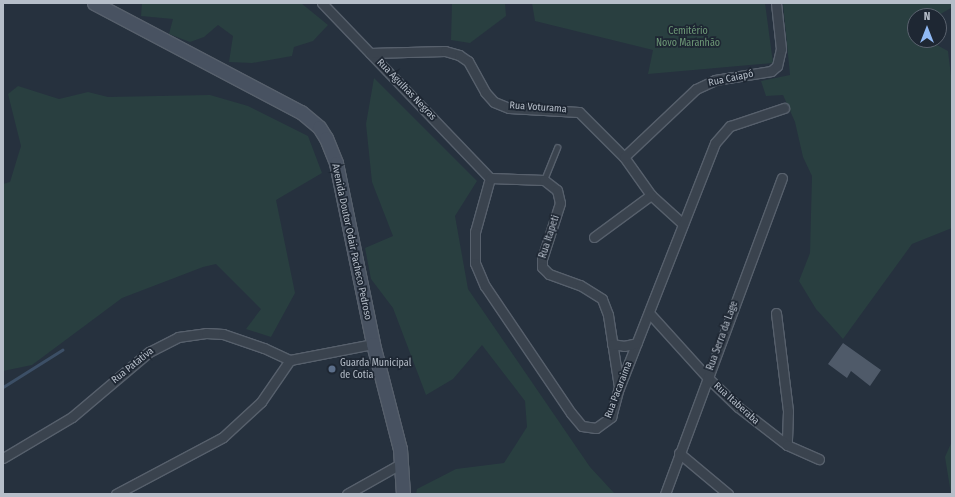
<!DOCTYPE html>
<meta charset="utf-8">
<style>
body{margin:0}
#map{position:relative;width:955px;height:497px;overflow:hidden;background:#26313e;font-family:"Fira Sans Condensed",sans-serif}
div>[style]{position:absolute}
.green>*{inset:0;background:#293f40}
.stream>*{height:2.5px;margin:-1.25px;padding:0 1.25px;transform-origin:1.25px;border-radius:1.25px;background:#3c4f66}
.building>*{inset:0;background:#4f5a69}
.roads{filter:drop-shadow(1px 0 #57606c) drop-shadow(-1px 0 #57606c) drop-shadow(0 1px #57606c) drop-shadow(0 -1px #57606c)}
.service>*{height:4.5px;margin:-2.25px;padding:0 2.25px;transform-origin:2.25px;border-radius:2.25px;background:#3a434e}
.minor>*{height:9px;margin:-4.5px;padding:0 4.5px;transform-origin:4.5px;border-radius:4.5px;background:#3a434e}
.secondary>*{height:13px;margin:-6.5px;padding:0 6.5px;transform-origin:6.5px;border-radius:6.5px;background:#485261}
.dots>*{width:11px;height:11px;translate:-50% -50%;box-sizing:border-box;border:2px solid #1e2733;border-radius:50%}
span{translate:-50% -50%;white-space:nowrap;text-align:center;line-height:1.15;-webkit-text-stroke:3.5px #1e2733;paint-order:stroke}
.park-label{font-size:10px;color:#6e9977}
.street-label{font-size:10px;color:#b6bec9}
.poi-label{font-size:10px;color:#b6bec9}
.left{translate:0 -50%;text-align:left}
.frame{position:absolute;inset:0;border:4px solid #b6bec9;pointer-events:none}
.north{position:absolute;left:907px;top:8px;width:40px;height:40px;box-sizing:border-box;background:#1e2733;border:1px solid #5b636f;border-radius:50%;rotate:0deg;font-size:11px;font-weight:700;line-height:16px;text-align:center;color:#b6bec9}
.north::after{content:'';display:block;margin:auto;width:14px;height:18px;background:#90b9f4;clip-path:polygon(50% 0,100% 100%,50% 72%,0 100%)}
</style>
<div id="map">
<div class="green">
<i style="clip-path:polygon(142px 3px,301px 3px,328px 25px,313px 41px,294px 47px,292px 56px,252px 63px,229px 62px,233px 36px,218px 25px,204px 37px,190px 42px,169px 34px,173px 19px,141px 16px)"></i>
<i style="clip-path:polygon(452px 3px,505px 3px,506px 16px,470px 43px,451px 40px)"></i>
<i style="clip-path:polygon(532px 3px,765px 3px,773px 63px,648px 74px,653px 50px,535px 21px)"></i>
<i style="clip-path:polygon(783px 3px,952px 3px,951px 8px,937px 16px,915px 16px,915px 40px,934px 40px,935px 44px,948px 51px,952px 84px,952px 228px,912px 244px,843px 339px,816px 309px,799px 281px,810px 253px,812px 176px,803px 157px,795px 122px,783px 95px,766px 96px,761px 81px,790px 75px)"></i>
<i style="clip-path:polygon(374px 78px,477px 181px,455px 216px,468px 289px,590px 467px,615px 494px,416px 494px,417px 489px,456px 469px,504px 463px,527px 427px,525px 401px,482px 345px,453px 379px,426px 395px,393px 308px,371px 279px,365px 248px,393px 236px,372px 182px,366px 124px)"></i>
<i style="clip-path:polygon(18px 86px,59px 99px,88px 92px,108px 97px,210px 95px,248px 106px,308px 136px,322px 173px,276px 200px,295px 293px,271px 337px,246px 329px,261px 309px,216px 264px,203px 267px,122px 298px,32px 365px,3px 371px,3px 184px,10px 182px,21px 146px,8px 94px)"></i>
<i style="clip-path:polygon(952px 441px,952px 494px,951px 494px,945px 457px)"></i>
</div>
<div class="stream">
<i style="left:3px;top:387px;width:70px;rotate:-32.1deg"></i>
</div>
<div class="building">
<i style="clip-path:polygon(843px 343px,881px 370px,870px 386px,851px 371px,847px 378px,828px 364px)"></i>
</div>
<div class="roads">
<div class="service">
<i style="left:544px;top:180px;width:35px;rotate:-68deg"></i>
</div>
<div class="minor">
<i style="left:322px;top:3px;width:243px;rotate:46.2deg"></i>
<i style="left:370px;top:53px;width:75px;rotate:-1.5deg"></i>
<i style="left:445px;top:51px;width:15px;rotate:16deg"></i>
<i style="left:459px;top:55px;width:11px;rotate:34deg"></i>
<i style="left:468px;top:61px;width:35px;rotate:61deg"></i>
<i style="left:485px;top:92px;width:13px;rotate:48deg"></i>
<i style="left:494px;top:102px;width:16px;rotate:22deg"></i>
<i style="left:509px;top:108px;width:70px;rotate:3.3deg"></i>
<i style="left:579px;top:112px;width:64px;rotate:45deg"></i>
<i style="left:624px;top:157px;width:47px;rotate:54.6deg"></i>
<i style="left:651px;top:195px;width:43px;rotate:42.2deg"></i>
<i style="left:624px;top:157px;width:99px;rotate:-43.4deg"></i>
<i style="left:696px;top:89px;width:21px;rotate:-25deg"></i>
<i style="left:715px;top:80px;width:57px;rotate:-9.1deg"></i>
<i style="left:771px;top:71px;width:8px;rotate:-40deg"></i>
<i style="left:777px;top:66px;width:17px;rotate:-77deg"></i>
<i style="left:781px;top:49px;width:46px;rotate:-96.2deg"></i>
<i style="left:490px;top:178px;width:56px;rotate:105.5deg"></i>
<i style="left:475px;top:232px;width:31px;rotate:90deg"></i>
<i style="left:475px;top:263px;width:25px;rotate:67deg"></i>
<i style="left:485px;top:286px;width:153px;rotate:55.9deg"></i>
<i style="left:571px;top:413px;width:17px;rotate:50deg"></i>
<i style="left:582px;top:426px;width:14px;rotate:8deg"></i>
<i style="left:596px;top:428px;width:19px;rotate:-36deg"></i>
<i style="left:611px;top:417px;width:30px;rotate:-75deg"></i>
<i style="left:619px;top:388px;width:263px;rotate:-68.6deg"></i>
<i style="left:715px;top:143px;width:23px;rotate:-49deg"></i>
<i style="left:730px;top:126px;width:57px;rotate:-18.4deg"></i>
<i style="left:490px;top:178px;width:54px;rotate:2.1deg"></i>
<i style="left:544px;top:180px;width:16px;rotate:38deg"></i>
<i style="left:557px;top:190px;width:13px;rotate:77deg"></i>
<i style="left:560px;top:203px;width:59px;rotate:107.8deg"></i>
<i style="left:542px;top:259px;width:8px;rotate:90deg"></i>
<i style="left:542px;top:267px;width:10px;rotate:45deg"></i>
<i style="left:549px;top:274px;width:33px;rotate:20deg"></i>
<i style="left:580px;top:285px;width:26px;rotate:32deg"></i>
<i style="left:602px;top:299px;width:17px;rotate:69deg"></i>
<i style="left:608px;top:315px;width:73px;rotate:81.3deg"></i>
<i style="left:594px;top:237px;width:71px;rotate:-36.4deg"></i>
<i style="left:776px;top:313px;width:99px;rotate:83deg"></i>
<i style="left:788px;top:411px;width:34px;rotate:92deg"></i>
<i style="left:650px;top:314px;width:86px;rotate:47.8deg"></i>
<i style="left:708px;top:378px;width:42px;rotate:44deg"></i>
<i style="left:738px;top:407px;width:62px;rotate:37.8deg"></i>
<i style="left:787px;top:445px;width:35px;rotate:24deg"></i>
<i style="left:612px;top:344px;width:12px;rotate:9deg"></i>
<i style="left:624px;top:346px;width:13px;rotate:-13deg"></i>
<i style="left:679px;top:453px;width:64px;rotate:39.9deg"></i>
<i style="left:3px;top:458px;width:80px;rotate:-30.7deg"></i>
<i style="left:72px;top:417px;width:101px;rotate:-40.2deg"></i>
<i style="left:149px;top:352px;width:33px;rotate:-27deg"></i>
<i style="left:178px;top:337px;width:28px;rotate:-8deg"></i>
<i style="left:206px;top:333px;width:17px;rotate:3deg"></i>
<i style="left:223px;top:334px;width:43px;rotate:18.9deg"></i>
<i style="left:264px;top:348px;width:29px;rotate:25deg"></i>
<i style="left:290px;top:360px;width:85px;rotate:-10.9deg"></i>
<i style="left:116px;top:494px;width:121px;rotate:-28deg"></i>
<i style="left:223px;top:437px;width:52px;rotate:-42.6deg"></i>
<i style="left:261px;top:402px;width:51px;rotate:-55.4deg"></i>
<i style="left:347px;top:494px;width:63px;rotate:-29.4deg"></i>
<i style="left:665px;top:494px;width:337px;rotate:-69.7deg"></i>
</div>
<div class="secondary">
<i style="left:94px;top:3px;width:234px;rotate:27.8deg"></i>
<i style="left:301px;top:112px;width:23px;rotate:40deg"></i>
<i style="left:319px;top:127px;width:13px;rotate:58deg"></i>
<i style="left:326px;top:138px;width:27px;rotate:68deg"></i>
<i style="left:336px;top:163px;width:185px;rotate:78.4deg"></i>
<i style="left:373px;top:344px;width:108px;rotate:75.6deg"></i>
<i style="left:400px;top:449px;width:45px;rotate:86.2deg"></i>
</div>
</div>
<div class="dots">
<i style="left:332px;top:369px;background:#5c6f8a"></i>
</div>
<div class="park-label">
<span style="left:688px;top:37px">Cemitério<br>Novo Maranhão</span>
</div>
<div class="street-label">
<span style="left:731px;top:79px;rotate:-12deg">Rua Caiapó</span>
<span style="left:406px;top:90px;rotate:46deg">Rua Agulhas Negras</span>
<span style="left:538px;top:108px;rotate:4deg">Rua Voturama</span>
<span style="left:550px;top:237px;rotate:-72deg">Rua Itapeti</span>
<span style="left:351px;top:242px;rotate:78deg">Avenida Doutor Odair Pacheco Pedroso</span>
<span style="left:723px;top:336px;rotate:-70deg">Rua Serra da Lage</span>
<span style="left:133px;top:366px;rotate:-39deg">Rua Patativa</span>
<span style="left:619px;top:390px;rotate:-69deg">Rua Pacaraima</span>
<span style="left:736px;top:404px;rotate:42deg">Rua Itaberaba</span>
</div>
<div class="poi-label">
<span class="left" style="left:340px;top:369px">Guarda Municipal<br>de Cotia</span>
</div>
<div class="frame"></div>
<div class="north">N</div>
</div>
